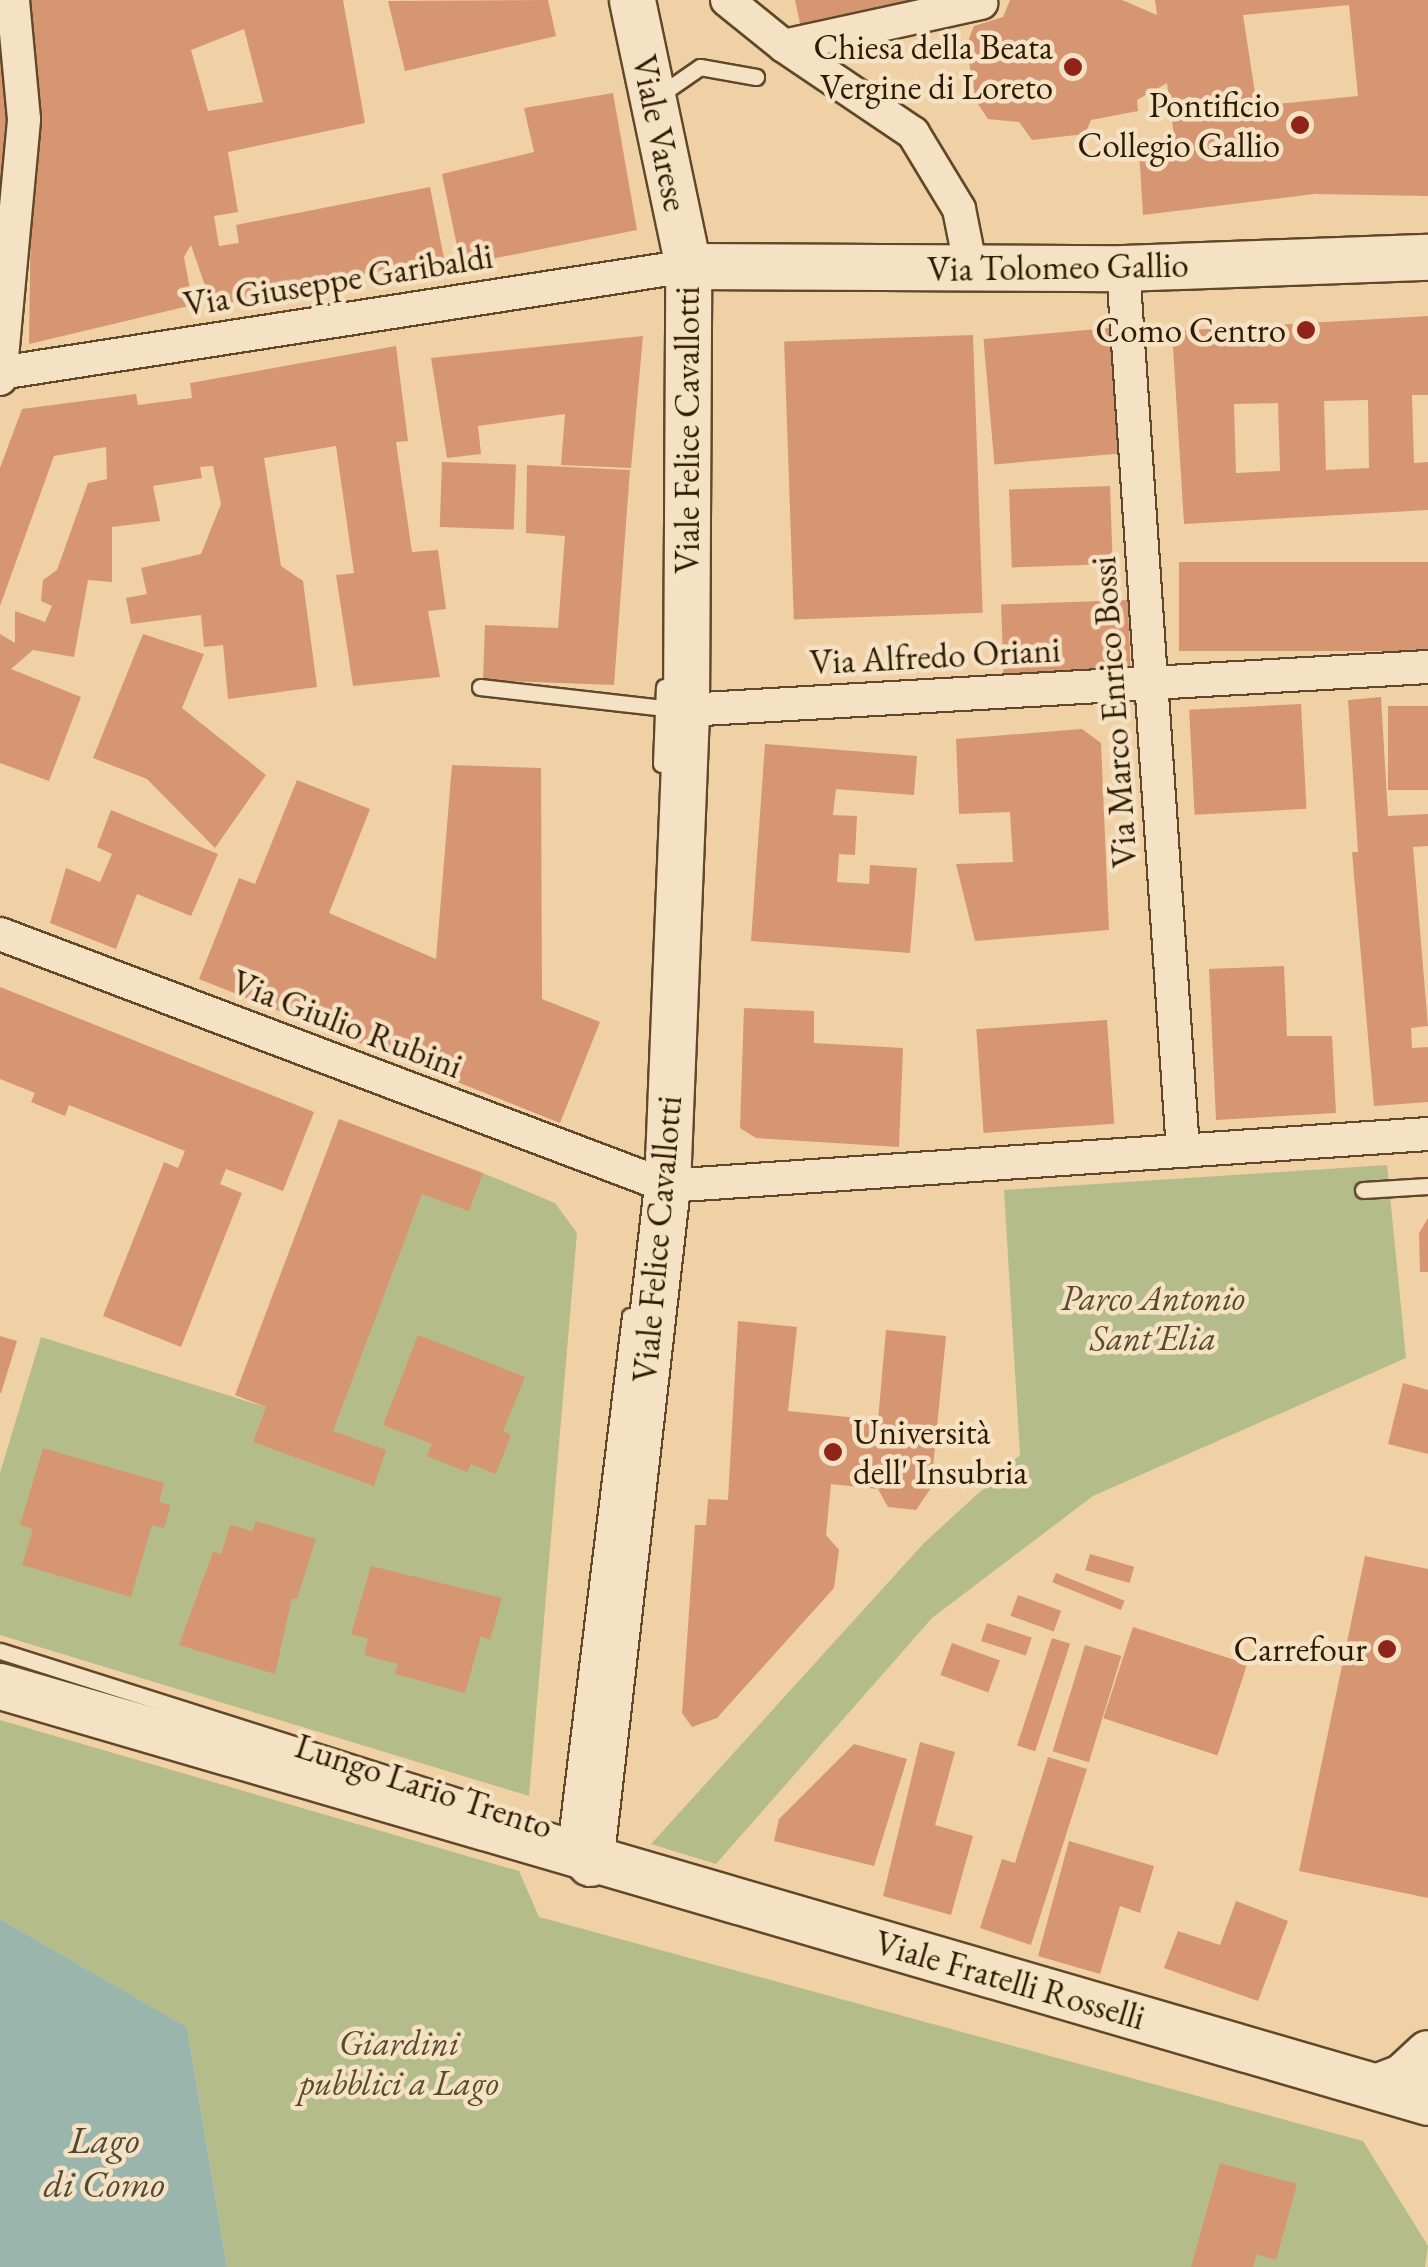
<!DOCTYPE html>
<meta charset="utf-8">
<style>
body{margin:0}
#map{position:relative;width:1428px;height:2267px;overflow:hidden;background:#efd1a5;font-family:"EB Garamond",serif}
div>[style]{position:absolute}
.green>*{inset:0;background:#b4bd8a}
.water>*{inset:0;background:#9ab6ac}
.building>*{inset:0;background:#d79672;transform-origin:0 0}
.roads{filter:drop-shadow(2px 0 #604829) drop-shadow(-2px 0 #604829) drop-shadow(0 2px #604829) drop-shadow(0 -2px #604829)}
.lane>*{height:15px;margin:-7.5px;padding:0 7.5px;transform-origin:7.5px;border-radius:7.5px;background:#f5e1c4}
.street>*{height:32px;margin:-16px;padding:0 16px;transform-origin:16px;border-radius:16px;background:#f5e1c4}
.secondary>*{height:45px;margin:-22.5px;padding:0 22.5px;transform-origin:22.5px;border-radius:22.5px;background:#f5e1c4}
.dots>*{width:28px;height:28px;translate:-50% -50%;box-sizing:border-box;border:5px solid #f5e1c4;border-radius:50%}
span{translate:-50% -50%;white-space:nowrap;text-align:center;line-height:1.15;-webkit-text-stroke:9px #f5e1c4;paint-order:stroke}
.poi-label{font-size:35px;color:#301b00}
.right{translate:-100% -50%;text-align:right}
.left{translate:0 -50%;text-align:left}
.street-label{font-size:35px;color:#301b00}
.park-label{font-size:35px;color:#584c29;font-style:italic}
.water-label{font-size:38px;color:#504a34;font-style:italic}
</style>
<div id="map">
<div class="green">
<i style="clip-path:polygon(1387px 1165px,1406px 1358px,1093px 1496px,932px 1618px,716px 1864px,651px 1844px,924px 1543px,1020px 1455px,1004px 1190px)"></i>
<i style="clip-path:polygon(483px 1173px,555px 1203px,577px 1233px,529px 1796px,0 1635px,0 1473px,41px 1337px,266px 1407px,422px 1194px)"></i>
<i style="clip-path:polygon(0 1720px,519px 1871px,539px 1917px,1363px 2141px,1428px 2246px,1425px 2267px,227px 2267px,187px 2027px,0 1919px)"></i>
</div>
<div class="water">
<i style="clip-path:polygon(0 1919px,187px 2027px,227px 2267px,0 2267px)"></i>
</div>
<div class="building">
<i style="clip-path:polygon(evenodd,20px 0,343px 0,365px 123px,228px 152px,238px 212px,214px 216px,219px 246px,239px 243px,236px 225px,430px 187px,444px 258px,212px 306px,191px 245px,184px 257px,193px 305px,29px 344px,31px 205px,20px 0,244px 29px,263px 102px,208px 111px,191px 50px,244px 29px)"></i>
<i style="clip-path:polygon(548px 0,556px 36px,405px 71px,388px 1px)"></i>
<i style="clip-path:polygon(795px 0,919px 0,801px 28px)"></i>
<i style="clip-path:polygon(evenodd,1010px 0,1122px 0,1157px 15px,1155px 0,1428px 0,1428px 196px,1314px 194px,1143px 215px,1139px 150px,1175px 143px,1167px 83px,1137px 100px,1138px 111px,1091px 120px,1085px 134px,1032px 140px,1019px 122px,988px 119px,976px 101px,966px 46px,974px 26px,1003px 17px,1010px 0,1349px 5px,1358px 96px,1257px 106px,1243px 15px,1349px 5px)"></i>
<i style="clip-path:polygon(0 10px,13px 120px,0 243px)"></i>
<i style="clip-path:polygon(613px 93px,637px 230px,461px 265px,442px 174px,534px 152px,524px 108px)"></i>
<i style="clip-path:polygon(evenodd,1428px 316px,1428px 395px,1412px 395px,1414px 463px,1428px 462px,1428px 510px,1184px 524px,1172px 331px,1428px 316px,1368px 400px,1369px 468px,1326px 470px,1324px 401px,1368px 400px,1428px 316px,1278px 403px,1280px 471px,1236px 473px,1234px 404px,1278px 403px)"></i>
<i style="left:1109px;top:328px;width:126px;height:126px;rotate:85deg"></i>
<i style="left:973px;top:335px;width:278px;height:189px;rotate:88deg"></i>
<i style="clip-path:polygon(643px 336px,631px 468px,561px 465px,565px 414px,478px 426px,481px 454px,447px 458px,431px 358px)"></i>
<i style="clip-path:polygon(396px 346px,408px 441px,396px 442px,412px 552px,438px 550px,446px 609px,428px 611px,440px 677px,353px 686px,336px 575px,354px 573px,336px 446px,264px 458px,281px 566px,303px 581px,317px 687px,228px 699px,223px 645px,204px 647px,201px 615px,131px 624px,126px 598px,147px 594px,141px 568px,201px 554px,221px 504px,213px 466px,200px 467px,202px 478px,153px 486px,160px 521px,112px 527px,112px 582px,88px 580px,74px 657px,33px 650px,11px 669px,81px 697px,49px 781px,0 763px,0 634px,15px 643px,15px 611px,45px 622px,52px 606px,41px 601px,43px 580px,57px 570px,88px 483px,107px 479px,106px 447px,54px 456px,0 606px,0 468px,22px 409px,136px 394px,138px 405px,192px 398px,190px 383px)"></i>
<i style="left:442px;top:462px;width:74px;height:65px;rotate:2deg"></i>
<i style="clip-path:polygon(527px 465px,630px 470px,614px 685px,483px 680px,485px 625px,558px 628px,565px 536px,526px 533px)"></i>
<i style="left:1110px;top:486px;width:78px;height:101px;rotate:88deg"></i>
<i style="left:1428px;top:562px;width:89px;height:249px;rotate:90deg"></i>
<i style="left:1128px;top:600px;width:73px;height:127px;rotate:88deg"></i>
<i style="clip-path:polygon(143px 634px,204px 654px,182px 708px,266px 775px,215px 848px,147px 779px,93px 758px)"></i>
<i style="clip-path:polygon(1381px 697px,1388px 816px,1428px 814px,1428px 846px,1413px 847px,1428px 1026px,1411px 1028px,1412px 1048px,1428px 1047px,1428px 1102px,1374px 1106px,1352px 852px,1358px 852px,1348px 700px)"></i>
<i style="left:1301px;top:704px;width:105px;height:112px;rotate:87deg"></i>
<i style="left:1428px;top:706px;width:84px;height:40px;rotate:90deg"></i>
<i style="clip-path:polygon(1082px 729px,1101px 743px,1109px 930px,975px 941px,956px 864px,1013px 862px,1010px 812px,959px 814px,956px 739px)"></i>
<i style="clip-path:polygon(765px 744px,917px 756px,914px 795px,836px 789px,833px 815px,857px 816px,855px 855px,839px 854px,837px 882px,869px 884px,870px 865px,917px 868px,910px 953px,751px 941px)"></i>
<i style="clip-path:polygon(452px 765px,541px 768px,542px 999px,600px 1022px,560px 1123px,199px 979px,239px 878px,255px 884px,297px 780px,370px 809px,329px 913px,436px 959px)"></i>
<i style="clip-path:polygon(111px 810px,218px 854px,191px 916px,137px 894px,116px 949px,50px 923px,66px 868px,100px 882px,112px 854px,97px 847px)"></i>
<i style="clip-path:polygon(1284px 966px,1287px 1036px,1332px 1036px,1336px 1113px,1216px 1120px,1209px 969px)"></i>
<i style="clip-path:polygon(0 987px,314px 1112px,283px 1191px,226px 1169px,220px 1184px,242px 1193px,181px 1347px,103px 1316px,164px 1162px,178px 1168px,185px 1151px,69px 1105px,65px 1116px,31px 1102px,35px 1093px,0 1079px)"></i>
<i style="clip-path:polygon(744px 1008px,814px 1011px,814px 1043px,903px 1048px,899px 1147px,756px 1138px,740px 1128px)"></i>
<i style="left:1107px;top:1020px;width:104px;height:131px;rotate:86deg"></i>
<i style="clip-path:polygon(339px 1119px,483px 1173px,469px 1211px,422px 1194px,333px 1431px,386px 1450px,374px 1486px,253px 1442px,266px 1407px,235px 1395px)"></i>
<i style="clip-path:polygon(1428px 1218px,1428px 1272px,1420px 1272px,1419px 1233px)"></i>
<i style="clip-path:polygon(738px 1321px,797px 1327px,788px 1411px,878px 1420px,886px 1330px,946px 1336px,931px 1488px,916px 1510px,888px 1507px,878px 1489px,831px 1484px,826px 1535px,839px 1550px,834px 1588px,717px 1718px,692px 1727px,682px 1713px,695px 1525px,706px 1525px,708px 1499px,728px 1500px)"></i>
<i style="clip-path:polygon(418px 1335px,525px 1377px,503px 1431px,511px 1435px,496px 1474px,471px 1464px,467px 1472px,427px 1456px,432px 1444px,383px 1425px)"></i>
<i style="clip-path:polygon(0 1336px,17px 1341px,1px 1393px,0 1393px)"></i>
<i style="clip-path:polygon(1403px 1383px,1428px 1390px,1428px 1454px,1388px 1444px)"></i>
<i style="clip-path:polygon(43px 1448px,164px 1483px,159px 1502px,171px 1505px,164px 1528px,152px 1525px,131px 1597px,22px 1565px,33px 1529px,20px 1525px)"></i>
<i style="clip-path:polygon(256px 1521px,316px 1539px,297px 1599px,292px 1598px,275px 1674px,179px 1645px,213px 1552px,221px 1554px,230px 1525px,252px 1531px)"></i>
<i style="left:1090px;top:1554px;width:46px;height:17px;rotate:16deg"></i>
<i style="clip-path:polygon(1365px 1556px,1428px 1569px,1428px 1898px,1299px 1871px)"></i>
<i style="clip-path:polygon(371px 1566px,502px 1598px,490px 1640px,481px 1636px,465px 1693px,395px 1674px,398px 1664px,364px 1655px,368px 1639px,351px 1634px)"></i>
<i style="left:1056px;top:1573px;width:74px;height:10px;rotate:22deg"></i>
<i style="left:1018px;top:1595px;width:46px;height:22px;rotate:20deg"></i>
<i style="left:987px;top:1623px;width:47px;height:19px;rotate:18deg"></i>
<i style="left:1133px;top:1627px;width:120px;height:96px;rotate:18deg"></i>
<i style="left:1052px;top:1638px;width:19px;height:113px;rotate:18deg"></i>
<i style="left:952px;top:1643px;width:51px;height:34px;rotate:20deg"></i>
<i style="left:1085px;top:1645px;width:38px;height:111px;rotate:17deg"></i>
<i style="clip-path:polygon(920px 1742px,955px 1752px,935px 1825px,973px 1836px,951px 1915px,883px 1896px)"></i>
<i style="clip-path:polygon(854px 1744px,907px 1759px,874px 1866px,774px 1841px,779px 1819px)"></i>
<i style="clip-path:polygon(1048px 1757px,1087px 1769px,1031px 1945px,980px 1928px,1002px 1859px,1015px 1863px)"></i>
<i style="clip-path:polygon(1069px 1841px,1154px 1866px,1140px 1913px,1120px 1906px,1100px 1974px,1038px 1956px)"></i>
<i style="clip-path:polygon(1236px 1901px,1288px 1921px,1258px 2001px,1164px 1968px,1178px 1931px,1220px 1945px)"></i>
<i style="clip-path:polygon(1220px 2163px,1297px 2184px,1276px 2260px,1257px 2254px,1253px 2267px,1191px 2267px)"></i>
</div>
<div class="roads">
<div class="lane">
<i style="left:661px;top:94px;width:47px;rotate:-34.7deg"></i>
<i style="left:700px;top:67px;width:57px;rotate:10.1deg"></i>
<i style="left:480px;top:687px;width:193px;rotate:6.5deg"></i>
<i style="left:661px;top:764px;width:77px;rotate:-87.8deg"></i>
<i style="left:1363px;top:1190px;width:65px;rotate:-3.5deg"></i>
<i style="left:0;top:1651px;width:496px;rotate:17.6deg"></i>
<i style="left:567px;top:1831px;width:519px;rotate:-83.03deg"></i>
</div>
<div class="street">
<i style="left:727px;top:0;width:73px;rotate:38.9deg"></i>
<i style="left:784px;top:46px;width:202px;rotate:-12.3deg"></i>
<i style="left:784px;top:46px;width:156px;rotate:34deg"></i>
<i style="left:913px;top:133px;width:89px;rotate:58.8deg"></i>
<i style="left:959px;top:209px;width:61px;rotate:78.7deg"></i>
<i style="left:1123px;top:268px;width:885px;rotate:86.11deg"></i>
<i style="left:0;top:373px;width:696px;rotate:-8.84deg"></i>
<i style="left:0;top:379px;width:261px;rotate:-84.7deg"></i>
<i style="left:24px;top:119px;width:120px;rotate:-95.3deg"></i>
<i style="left:686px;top:710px;width:743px;rotate:-3.32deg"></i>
<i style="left:0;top:934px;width:713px;rotate:20.7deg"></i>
<i style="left:667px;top:1186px;width:763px;rotate:-3.91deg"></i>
</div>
<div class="secondary">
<i style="left:688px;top:266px;width:435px;rotate:0.3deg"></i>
<i style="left:1123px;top:268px;width:305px;rotate:-2.1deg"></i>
<i style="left:0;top:1686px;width:1487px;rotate:16.24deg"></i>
<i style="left:590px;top:1863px;width:681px;rotate:-83.51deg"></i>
<i style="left:667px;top:1186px;width:476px;rotate:-87.7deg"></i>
<i style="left:686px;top:710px;width:444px;rotate:-89.7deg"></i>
<i style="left:688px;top:266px;width:272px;rotate:-101.9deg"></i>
<i style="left:1378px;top:2086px;width:26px;rotate:-21deg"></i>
<i style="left:1402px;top:2077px;width:35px;rotate:-43deg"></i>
</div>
</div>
<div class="dots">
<i style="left:1073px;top:67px;background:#8f2418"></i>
<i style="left:1300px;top:125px;background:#8f2418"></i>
<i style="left:1306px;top:330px;background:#8f2418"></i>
<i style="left:833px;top:1452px;background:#8f2418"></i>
<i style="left:1387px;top:1649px;background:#8f2418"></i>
</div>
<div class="poi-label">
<span class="right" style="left:1053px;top:67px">Chiesa della Beata<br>Vergine di Loreto</span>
<span class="right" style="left:1280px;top:125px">Pontificio<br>Collegio Gallio</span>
<span class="right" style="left:1286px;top:330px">Como Centro</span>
<span class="left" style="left:853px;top:1452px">Università<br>dell' Insubria</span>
<span class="right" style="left:1367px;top:1649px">Carrefour</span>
</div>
<div class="street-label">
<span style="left:660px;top:133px;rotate:78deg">Viale Varese</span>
<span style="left:1058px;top:267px;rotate:-1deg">Via Tolomeo Gallio</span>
<span style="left:338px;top:280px;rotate:-9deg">Via Giuseppe Garibaldi</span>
<span style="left:687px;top:430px;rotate:-90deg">Viale Felice Cavallotti</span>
<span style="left:935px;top:656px;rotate:-3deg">Via Alfredo Oriani</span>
<span style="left:1114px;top:712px;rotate:-94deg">Via Marco Enrico Bossi</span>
<span style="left:347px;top:1024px;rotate:21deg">Via Giulio Rubini</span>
<span style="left:657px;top:1239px;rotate:-85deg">Viale Felice Cavallotti</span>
<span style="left:424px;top:1786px;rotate:18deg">Lungo Lario Trento</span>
<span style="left:1010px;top:1980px;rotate:16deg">Viale Fratelli Rosselli</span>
</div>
<div class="park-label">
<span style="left:1153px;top:1318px">Parco Antonio<br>Sant'Elia</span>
<span style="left:399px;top:2063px">Giardini<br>pubblici a Lago</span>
</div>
<div class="water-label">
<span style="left:104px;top:2162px">Lago<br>di Como</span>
</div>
</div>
